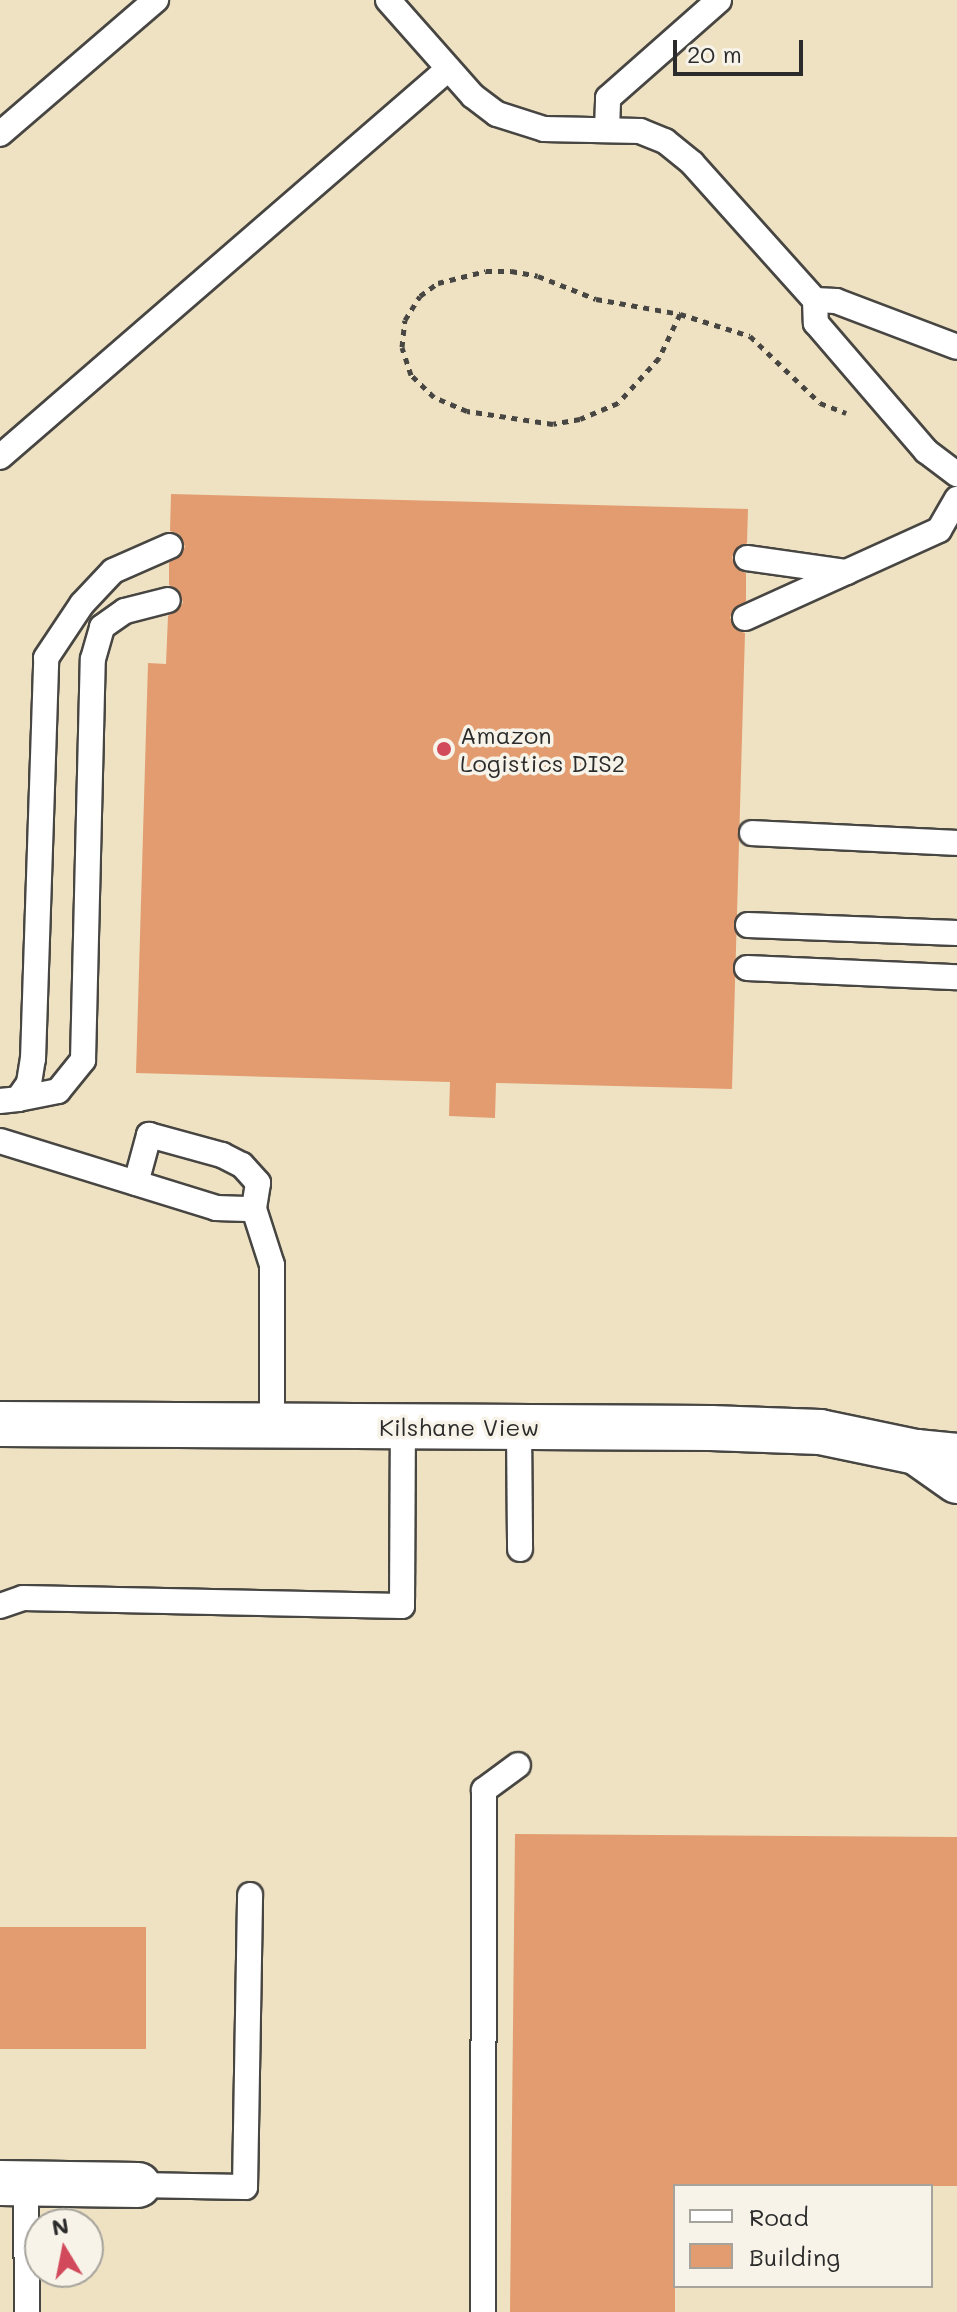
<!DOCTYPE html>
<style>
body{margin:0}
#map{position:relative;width:957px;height:2312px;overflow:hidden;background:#eee2c3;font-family:Mali,sans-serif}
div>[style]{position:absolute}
.building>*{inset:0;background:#e39c6f;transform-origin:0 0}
.path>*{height:5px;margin-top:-2.5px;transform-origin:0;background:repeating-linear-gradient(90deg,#484642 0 6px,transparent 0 12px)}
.roads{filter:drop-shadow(2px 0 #484642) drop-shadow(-2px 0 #484642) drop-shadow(0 2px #484642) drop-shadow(0 -2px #484642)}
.lane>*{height:24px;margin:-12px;padding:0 12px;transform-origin:12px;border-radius:12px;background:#fff}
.street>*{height:44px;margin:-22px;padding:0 22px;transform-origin:22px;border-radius:22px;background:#fff}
.dots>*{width:22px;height:22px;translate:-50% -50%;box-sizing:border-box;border:4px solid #f7f3e8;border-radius:50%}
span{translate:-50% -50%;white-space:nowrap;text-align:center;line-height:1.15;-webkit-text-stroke:7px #f7f3e8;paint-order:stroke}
.poi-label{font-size:24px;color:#2b2b2b}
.left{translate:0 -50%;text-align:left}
.street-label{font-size:24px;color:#2b2b2b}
.legend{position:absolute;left:673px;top:2184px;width:260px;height:104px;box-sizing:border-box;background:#f7f3e8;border:2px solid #a5a39c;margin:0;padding:10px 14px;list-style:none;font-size:24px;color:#2b2b2b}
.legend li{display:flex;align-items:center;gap:16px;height:40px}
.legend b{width:40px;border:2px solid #a5a39c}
.north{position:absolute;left:24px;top:2208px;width:80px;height:80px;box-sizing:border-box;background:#f7f3e8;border:2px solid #a5a39c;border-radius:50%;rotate:350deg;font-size:22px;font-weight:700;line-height:32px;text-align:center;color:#2b2b2b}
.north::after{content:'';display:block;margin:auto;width:28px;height:36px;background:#d1495b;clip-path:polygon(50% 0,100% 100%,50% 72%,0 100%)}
.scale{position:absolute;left:673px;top:40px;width:130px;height:36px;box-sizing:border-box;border:4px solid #2b2b2b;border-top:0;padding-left:10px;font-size:24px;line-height:28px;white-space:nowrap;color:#2b2b2b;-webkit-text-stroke:6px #f7f3e8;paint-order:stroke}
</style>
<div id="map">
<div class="building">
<i style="clip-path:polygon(171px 494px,748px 509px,747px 543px,732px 557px,737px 569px,746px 573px,746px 601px,730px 617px,736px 630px,745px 633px,732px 1089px,496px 1083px,495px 1118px,449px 1116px,450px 1082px,136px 1073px,148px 663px,166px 664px,168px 616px,183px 603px,179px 590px,169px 585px,169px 563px,185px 547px,179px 534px,170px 531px)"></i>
<i style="clip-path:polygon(515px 1834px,957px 1837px,957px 2186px,675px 2186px,675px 2312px,510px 2312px)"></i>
<i style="left:0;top:1927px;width:146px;height:122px"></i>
</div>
<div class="path">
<i style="left:680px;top:314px;width:49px;rotate:115.5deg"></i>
<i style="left:659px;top:358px;width:61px;rotate:132.3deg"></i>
<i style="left:618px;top:403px;width:41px;rotate:157.2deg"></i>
<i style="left:580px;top:419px;width:27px;rotate:170deg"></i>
<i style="left:553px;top:424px;width:87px;rotate:-171.4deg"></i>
<i style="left:467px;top:411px;width:36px;rotate:-157deg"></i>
<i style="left:434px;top:397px;width:32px;rotate:-136deg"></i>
<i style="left:411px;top:375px;width:29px;rotate:-108deg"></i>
<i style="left:402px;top:347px;width:27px;rotate:-84deg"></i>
<i style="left:405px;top:320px;width:28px;rotate:-58deg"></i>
<i style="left:420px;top:296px;width:22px;rotate:-36deg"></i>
<i style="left:438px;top:283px;width:49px;rotate:-14deg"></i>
<i style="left:486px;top:271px;width:25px"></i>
<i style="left:511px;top:271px;width:27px;rotate:10deg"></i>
<i style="left:538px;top:276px;width:62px;rotate:21.6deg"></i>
<i style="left:596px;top:299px;width:85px;rotate:10.1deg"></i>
<i style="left:680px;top:314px;width:73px;rotate:17.4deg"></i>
<i style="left:750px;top:336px;width:97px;rotate:43.7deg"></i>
<i style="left:820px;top:403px;width:28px;rotate:21deg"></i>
</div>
<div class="roads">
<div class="lane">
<i style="left:388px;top:0;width:128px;rotate:48.5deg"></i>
<i style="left:473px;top:96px;width:30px;rotate:37deg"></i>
<i style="left:497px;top:114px;width:49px;rotate:17.7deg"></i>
<i style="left:544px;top:129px;width:96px;rotate:1.2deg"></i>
<i style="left:640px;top:131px;width:27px;rotate:22deg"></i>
<i style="left:665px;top:141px;width:35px;rotate:39deg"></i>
<i style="left:692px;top:163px;width:184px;rotate:48.1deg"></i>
<i style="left:815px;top:300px;width:23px;rotate:88deg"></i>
<i style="left:816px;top:323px;width:169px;rotate:49.3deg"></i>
<i style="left:926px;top:451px;width:39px;rotate:37deg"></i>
<i style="left:607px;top:130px;width:32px;rotate:-88deg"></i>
<i style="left:608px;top:98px;width:148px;rotate:-41.4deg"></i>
<i style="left:0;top:134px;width:206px;rotate:-40.7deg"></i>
<i style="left:815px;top:300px;width:21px;rotate:3deg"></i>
<i style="left:836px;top:301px;width:129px;rotate:20.8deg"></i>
<i style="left:0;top:457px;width:593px;rotate:-40.89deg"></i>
<i style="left:747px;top:558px;width:101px;rotate:8deg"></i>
<i style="left:745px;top:618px;width:213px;rotate:-24.4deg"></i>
<i style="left:939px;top:530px;width:36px;rotate:-60deg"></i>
<i style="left:752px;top:833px;width:205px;rotate:2.8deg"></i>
<i style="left:748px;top:925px;width:209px;rotate:2.2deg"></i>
<i style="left:747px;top:968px;width:210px;rotate:2.5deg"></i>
<i style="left:18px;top:1099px;width:41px;rotate:-11.3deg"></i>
<i style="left:58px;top:1091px;width:40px;rotate:-51deg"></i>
<i style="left:83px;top:1060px;width:401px;rotate:-88.6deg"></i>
<i style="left:93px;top:659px;width:33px;rotate:-74deg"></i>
<i style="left:102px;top:627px;width:28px;rotate:-35deg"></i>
<i style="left:125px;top:611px;width:44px;rotate:-14.3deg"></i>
<i style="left:0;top:1101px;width:18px;rotate:-6deg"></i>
<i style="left:18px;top:1099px;width:19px;rotate:-55deg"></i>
<i style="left:29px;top:1083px;width:24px;rotate:-81deg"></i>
<i style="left:33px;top:1059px;width:401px;rotate:-88.1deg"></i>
<i style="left:46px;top:658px;width:65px;rotate:-56.3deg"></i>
<i style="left:82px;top:604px;width:45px;rotate:-46.8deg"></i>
<i style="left:113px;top:571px;width:62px;rotate:-23.7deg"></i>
<i style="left:0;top:1141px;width:226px;rotate:17.2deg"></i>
<i style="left:216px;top:1208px;width:38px;rotate:2deg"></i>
<i style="left:136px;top:1183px;width:50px;rotate:-74.8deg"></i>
<i style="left:149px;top:1135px;width:76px;rotate:15.3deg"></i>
<i style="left:222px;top:1155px;width:22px;rotate:27deg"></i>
<i style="left:242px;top:1165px;width:24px;rotate:48deg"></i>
<i style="left:258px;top:1183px;width:26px;rotate:99deg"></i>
<i style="left:254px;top:1209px;width:59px;rotate:72.2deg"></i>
<i style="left:272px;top:1265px;width:161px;rotate:90deg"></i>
<i style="left:519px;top:1427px;width:122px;rotate:89.5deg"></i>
<i style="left:0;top:1606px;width:24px;rotate:-19deg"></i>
<i style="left:23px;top:1598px;width:379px;rotate:1.2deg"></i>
<i style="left:402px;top:1606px;width:180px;rotate:-89.7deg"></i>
<i style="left:26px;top:2183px;width:129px;rotate:89.6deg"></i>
<i style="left:138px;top:2185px;width:107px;rotate:1.1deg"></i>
<i style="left:245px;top:2187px;width:292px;rotate:-89deg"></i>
<i style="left:483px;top:2312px;width:522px;rotate:-89.89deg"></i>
<i style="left:484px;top:1790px;width:42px;rotate:-36.3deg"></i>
</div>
<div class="street">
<i style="left:0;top:1424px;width:711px;rotate:0.32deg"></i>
<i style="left:711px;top:1428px;width:109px;rotate:2.1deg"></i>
<i style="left:820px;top:1432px;width:98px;rotate:11.8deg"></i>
<i style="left:957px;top:1456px;width:41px;rotate:-174.4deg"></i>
<i style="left:916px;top:1452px;width:50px;rotate:35.3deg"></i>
<i style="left:0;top:2183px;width:138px;rotate:0.8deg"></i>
</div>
</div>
<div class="dots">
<i style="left:444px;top:749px;background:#d1495b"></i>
</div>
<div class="poi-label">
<span class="left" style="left:460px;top:749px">Amazon<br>Logistics DIS2</span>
</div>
<div class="street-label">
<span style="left:459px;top:1427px">Kilshane View</span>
</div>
<ul class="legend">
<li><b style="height:10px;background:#fff"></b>Road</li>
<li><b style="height:22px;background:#e39c6f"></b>Building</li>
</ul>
<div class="north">N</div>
<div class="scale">20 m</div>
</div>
